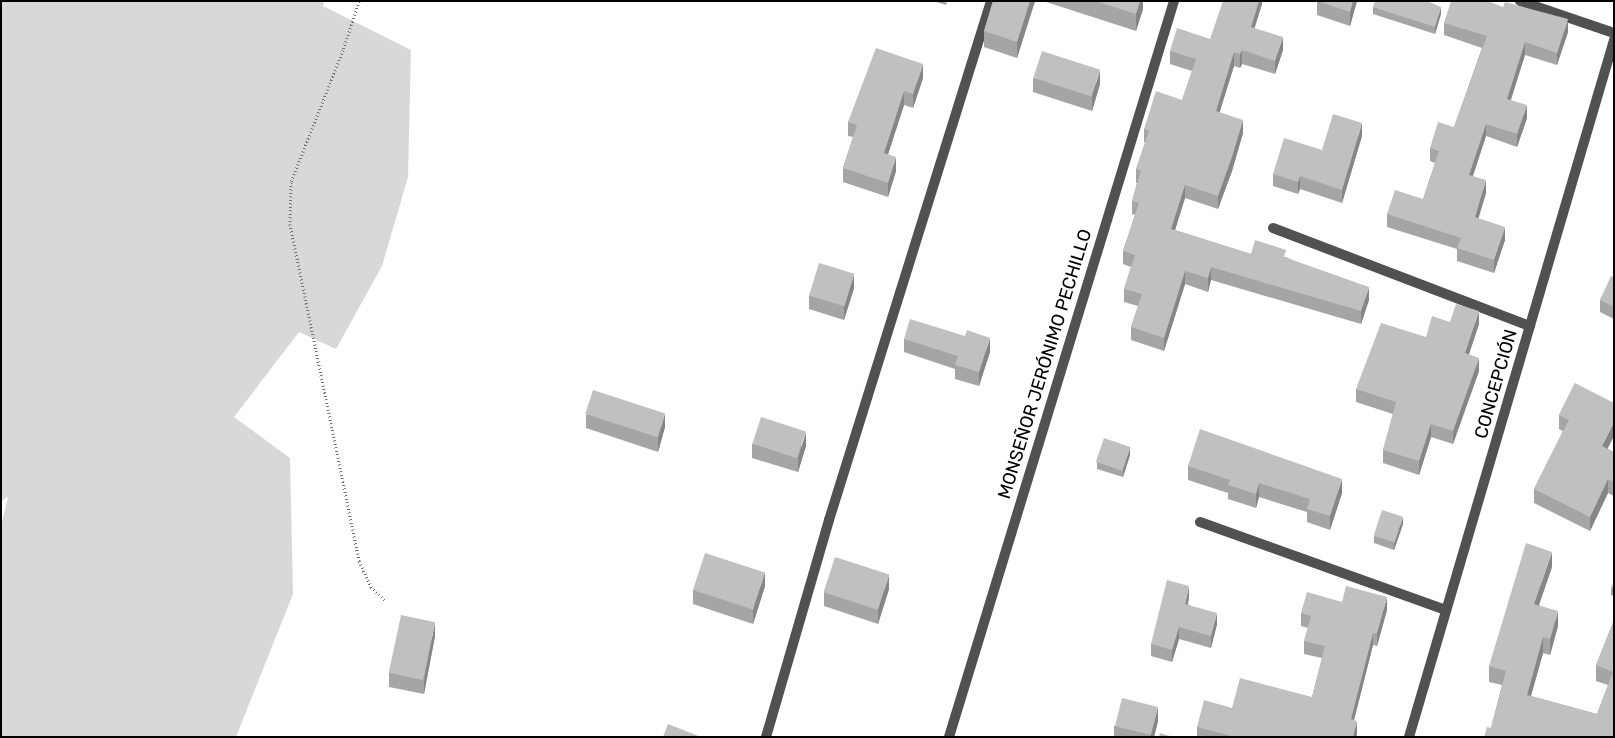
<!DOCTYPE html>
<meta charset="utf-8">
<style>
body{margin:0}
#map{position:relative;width:1615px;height:738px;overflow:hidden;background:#fff;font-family:Rubik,sans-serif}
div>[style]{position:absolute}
.green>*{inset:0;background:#d8d8d8}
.path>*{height:3px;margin-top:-1.5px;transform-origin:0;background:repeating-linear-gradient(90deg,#737373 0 1px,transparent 0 3.5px)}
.minor>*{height:10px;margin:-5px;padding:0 5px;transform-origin:5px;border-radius:5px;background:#515151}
.wall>*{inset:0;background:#a5a5a5}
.shaded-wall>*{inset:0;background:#868686}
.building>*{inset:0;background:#c0c0c0;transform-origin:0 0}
span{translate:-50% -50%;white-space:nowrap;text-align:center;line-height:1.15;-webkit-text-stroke:4px #fff;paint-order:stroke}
.street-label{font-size:18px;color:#000}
.frame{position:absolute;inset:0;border:2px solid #000;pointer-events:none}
</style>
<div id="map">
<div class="green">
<i style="clip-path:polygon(1px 1px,324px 1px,323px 6px,411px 50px,408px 177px,382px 266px,336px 349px,299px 332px,234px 417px,290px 458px,293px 594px,236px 737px,1px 737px,1px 526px,8px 497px,1px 501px)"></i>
</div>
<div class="path">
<i style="left:359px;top:1px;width:52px;rotate:108.1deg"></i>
<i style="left:343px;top:50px;width:142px;rotate:111.5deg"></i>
<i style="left:291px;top:182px;width:42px;rotate:91.4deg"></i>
<i style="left:290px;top:224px;width:344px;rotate:78.4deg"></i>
<i style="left:359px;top:561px;width:29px;rotate:65deg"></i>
<i style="left:371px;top:587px;width:19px;rotate:43deg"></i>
</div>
<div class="minor">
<i style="left:1520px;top:1px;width:99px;rotate:18.8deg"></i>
<i style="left:1273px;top:228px;width:275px;rotate:20.9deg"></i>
<i style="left:1200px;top:522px;width:261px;rotate:19.7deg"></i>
<i style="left:766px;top:737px;width:226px;rotate:-73.8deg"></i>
<i style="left:829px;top:520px;width:544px;rotate:-72.66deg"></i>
<i style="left:949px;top:737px;width:770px;rotate:-73deg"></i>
<i style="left:1409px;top:737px;width:727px;rotate:-73.61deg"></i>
</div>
<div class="wall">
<i style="clip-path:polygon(933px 1px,947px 1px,946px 5px)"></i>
<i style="clip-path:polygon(993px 1px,1035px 1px,1017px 58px,984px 47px,984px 31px)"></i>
<i style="clip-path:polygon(1043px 1px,1143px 1px,1143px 9px,1136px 31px)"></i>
<i style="clip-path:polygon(1262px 1px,1262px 4px,1254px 28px,1283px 50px,1275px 74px,1242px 64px,1240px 68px,1234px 66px,1219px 112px,1243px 133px,1232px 171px,1218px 209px,1185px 198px,1175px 230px,1251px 254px,1286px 257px,1369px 300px,1361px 324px,1211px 280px,1208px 292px,1185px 284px,1164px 351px,1131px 340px,1131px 327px,1138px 306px,1124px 302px,1124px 289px,1131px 267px,1123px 264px,1123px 251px,1135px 215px,1132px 214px,1132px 201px,1137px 183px,1136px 183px,1136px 169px,1145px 143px,1144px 142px,1144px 129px,1182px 100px,1192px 71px,1170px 64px,1170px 51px,1210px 39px)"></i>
<i style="clip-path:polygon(1317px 1px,1357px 1px,1350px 26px,1317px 15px)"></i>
<i style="clip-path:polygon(1373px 7px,1441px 14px,1435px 34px,1373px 14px)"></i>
<i style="clip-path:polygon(1444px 23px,1568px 32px,1557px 65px,1525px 55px,1511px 100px,1527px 118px,1517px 147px,1486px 136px,1473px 176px,1486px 193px,1478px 218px,1505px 240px,1494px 273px,1457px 261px,1457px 249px,1387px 227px,1387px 214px,1423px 199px,1435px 163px,1430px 161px,1430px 148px,1454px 127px,1482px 48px,1444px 35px)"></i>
<i style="clip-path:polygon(923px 78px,913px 108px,904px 105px,888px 154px,896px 171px,888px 197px,843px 182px,843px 168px,853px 137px,848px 136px,848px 122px)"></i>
<i style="clip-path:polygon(1033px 78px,1100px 84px,1092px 111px,1033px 92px)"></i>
<i style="clip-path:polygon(1362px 136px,1342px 203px,1300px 189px,1298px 194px,1273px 186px,1273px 174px,1322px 150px)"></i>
<i style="clip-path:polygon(1614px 277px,1614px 319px,1600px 312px,1600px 300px)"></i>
<i style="clip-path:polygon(854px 288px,844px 320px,809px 309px,809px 295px)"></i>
<i style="clip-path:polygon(1450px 322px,1479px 324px,1469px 354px,1479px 371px,1453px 444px,1431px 437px,1419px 475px,1383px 463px,1383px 450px,1393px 414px,1356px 402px,1356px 389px,1426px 337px)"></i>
<i style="clip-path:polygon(904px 339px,990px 352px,979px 386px,955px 379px,955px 369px,904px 352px)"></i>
<i style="clip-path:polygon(1575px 383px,1608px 449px,1614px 452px,1614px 496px,1608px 493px,1590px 531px,1534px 503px,1534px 489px,1563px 431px,1559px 429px,1559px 415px)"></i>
<i style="clip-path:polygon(586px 414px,665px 427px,658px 452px,586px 428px)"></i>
<i style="clip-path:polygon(752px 444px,806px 446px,798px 472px,752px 458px)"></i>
<i style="clip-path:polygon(1130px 455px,1123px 477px,1097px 469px,1097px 462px)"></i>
<i style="clip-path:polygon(1188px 466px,1342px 493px,1330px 530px,1307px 522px,1307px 512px,1259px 497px,1256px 508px,1228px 499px,1228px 493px,1188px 480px)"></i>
<i style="clip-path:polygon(1403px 524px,1394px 550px,1374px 543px,1374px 536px)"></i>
<i style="clip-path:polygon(1552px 567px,1539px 605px,1558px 626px,1550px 655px,1543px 653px,1531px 696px,1597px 714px,1608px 685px,1596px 681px,1596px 665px,1614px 620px,1614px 737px,1491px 728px,1502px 685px,1489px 682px,1489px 666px)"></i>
<i style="clip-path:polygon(1614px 582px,1614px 596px,1611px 595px,1611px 588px)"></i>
<i style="clip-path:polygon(765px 586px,753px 624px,693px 604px,693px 590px)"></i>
<i style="clip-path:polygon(889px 589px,878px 624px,824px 606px,824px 592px)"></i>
<i style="clip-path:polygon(1189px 598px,1188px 604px,1217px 624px,1211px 648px,1179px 639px,1172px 662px,1151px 656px,1151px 644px)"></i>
<i style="clip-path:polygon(1342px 602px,1387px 610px,1377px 646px,1373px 645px,1354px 720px,1357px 734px,1356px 737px,1197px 737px,1197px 727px,1232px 708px,1312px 697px,1322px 658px,1304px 654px,1304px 641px,1308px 628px,1301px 626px,1301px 613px)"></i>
<i style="clip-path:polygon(435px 636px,424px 694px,389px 687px,389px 673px)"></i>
<i style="clip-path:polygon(1158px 721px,1154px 737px,1114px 737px,1114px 726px)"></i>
</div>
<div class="shaded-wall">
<i style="clip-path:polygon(1030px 1px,1035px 1px,1017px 58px,1017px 42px)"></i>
<i style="clip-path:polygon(1140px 1px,1143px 1px,1143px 9px,1136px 31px,1136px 14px)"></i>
<i style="clip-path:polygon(1259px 1px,1262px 1px,1262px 4px,1251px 40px,1251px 27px)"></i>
<i style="clip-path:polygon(1353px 1px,1357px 1px,1350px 26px,1350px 12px)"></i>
<i style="clip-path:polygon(1441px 7px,1441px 14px,1435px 34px,1435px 27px)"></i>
<i style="clip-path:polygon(1568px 19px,1568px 32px,1557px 65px,1557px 53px)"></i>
<i style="clip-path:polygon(1283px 37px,1283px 50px,1275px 74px,1275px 61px)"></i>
<i style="clip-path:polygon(1525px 42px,1525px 55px,1507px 111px,1507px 99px)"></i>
<i style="clip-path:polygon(1242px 50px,1242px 64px,1240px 68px,1240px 54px)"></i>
<i style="clip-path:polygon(1234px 52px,1234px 66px,1216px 124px,1216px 111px)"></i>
<i style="clip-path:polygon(923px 64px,923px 78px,913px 108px,913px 94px)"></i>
<i style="clip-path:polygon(1100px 70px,1100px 84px,1092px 111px,1092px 97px)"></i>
<i style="clip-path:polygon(904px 91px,904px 105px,884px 167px,884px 153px)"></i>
<i style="clip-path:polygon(1527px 105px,1527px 118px,1517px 147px,1517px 134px)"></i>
<i style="clip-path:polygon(1243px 120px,1243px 133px,1232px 171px,1218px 209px,1218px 196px)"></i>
<i style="clip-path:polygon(1362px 123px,1362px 136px,1342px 203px,1342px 190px)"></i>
<i style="clip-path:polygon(1486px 124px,1486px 136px,1469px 187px,1469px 175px)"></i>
<i style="clip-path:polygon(896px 157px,896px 171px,888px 197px,888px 183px)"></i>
<i style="clip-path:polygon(1300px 176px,1300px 189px,1298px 194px,1298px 182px)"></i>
<i style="clip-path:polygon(1486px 180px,1486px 193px,1475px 230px,1475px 217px)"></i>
<i style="clip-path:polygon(1185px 185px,1185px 198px,1171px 243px,1171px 229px)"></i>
<i style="clip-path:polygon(1505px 227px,1505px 240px,1494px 273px,1494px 260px)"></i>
<i style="clip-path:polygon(1211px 267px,1211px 280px,1208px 292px,1208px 278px)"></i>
<i style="clip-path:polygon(1185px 271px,1185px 284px,1164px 351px,1164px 338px)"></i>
<i style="clip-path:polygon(854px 274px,854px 288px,844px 320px,844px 306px)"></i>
<i style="clip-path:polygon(1369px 287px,1369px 300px,1361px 324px,1361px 311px)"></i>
<i style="clip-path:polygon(1479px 311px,1479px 324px,1465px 366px,1465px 353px)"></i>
<i style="clip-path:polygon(990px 338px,990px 352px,979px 386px,979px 372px)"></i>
<i style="clip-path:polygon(1479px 358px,1479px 371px,1453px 444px,1453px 431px)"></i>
<i style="clip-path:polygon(665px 413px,665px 427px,658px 452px,658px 438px)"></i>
<i style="clip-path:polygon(1614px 422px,1614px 436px,1602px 460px,1602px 446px)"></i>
<i style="clip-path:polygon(1431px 424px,1431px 437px,1419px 475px,1419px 461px)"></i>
<i style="clip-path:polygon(806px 432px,806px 446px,798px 472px,798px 458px)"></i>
<i style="clip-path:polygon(1130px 447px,1130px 455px,1123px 477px,1123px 470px)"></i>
<i style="clip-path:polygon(1342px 479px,1342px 493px,1330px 530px,1330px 516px)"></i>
<i style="clip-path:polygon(1608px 479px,1608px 493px,1590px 531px,1590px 517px)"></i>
<i style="clip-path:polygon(1259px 483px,1259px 497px,1256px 508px,1256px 494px)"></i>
<i style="clip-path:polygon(1403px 517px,1403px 524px,1394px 550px,1394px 543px)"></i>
<i style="clip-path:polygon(1552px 552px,1552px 567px,1534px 619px,1534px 604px)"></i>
<i style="clip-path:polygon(765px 572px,765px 586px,753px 624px,753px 610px)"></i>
<i style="clip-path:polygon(889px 575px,889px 589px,878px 624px,878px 610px)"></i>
<i style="clip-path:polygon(1189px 586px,1189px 598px,1185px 616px,1185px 604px)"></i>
<i style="clip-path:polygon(1387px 597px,1387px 610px,1377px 646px,1377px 633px)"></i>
<i style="clip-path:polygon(1558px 611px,1558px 626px,1550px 655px,1550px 639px)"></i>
<i style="clip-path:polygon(1217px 613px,1217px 624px,1211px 648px,1211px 636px)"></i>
<i style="clip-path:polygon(435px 622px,435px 636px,424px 694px,424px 680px)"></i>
<i style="clip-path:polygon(1179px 627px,1179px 639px,1172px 662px,1172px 650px)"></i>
<i style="clip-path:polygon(1373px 633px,1373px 645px,1351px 732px,1351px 719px)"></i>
<i style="clip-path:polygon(1543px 637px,1543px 653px,1527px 710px,1527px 695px)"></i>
<i style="clip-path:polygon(1158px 707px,1158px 721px,1154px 737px,1150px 737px)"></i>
<i style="clip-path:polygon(1357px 721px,1357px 734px,1356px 737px,1353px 737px)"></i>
</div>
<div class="building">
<i style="clip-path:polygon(993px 1px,1030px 1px,1017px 42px,984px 31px)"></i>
<i style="clip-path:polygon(1095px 1px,1140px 1px,1136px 14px)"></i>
<i style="clip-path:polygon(1223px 1px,1259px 1px,1251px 27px,1283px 37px,1275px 61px,1242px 50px,1240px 54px,1234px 52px,1216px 111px,1243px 120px,1232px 157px,1218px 196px,1185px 185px,1171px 229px,1251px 254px,1255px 240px,1286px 250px,1284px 257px,1369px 287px,1361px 311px,1211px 267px,1208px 278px,1185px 271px,1164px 338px,1131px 327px,1142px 294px,1124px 289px,1135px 255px,1123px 251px,1139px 203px,1132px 201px,1141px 171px,1136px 169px,1149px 131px,1144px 129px,1156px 91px,1182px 100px,1196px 59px,1170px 51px,1177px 28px,1210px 39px)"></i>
<i style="clip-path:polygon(1317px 1px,1353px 1px,1350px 12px)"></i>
<i style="clip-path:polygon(1375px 1px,1427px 1px,1441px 7px,1435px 27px,1373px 7px)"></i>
<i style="clip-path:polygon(1451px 1px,1488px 1px,1503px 7px,1505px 2px,1568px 19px,1557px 53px,1525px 42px,1507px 99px,1527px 105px,1517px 134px,1486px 124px,1469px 175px,1486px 180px,1475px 217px,1505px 227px,1494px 260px,1457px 248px,1461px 238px,1387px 214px,1395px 190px,1423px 199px,1439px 151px,1430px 148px,1438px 122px,1454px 127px,1487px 36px,1444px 23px)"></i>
<i style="clip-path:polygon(876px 48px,923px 64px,913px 94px,904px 91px,884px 153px,896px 157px,888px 183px,843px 168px,857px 125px,848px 122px)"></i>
<i style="left:1042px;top:51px;width:61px;height:28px;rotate:18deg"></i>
<i style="clip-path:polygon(1333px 114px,1362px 123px,1342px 190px,1300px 176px,1298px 182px,1273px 174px,1284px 138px,1322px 150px)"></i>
<i style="left:819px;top:263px;width:37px;height:34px;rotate:17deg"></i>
<i style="clip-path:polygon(1611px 276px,1614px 277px,1614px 307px,1600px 300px)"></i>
<i style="clip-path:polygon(1456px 304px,1479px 311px,1465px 353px,1479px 358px,1453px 431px,1431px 424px,1419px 461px,1383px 450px,1396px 402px,1356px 389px,1381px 323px,1426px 337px,1432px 316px,1450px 322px)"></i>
<i style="clip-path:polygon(910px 319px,965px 336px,967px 330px,990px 338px,979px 372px,955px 365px,958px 356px,904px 339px)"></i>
<i style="clip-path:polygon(1575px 383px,1614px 403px,1614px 422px,1602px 446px,1614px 452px,1614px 482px,1608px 479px,1590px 517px,1534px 489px,1569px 420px,1559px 415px)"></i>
<i style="left:593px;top:390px;width:76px;height:25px;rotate:18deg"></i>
<i style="left:761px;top:417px;width:47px;height:28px;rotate:18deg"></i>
<i style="clip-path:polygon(1200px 429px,1342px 479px,1330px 516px,1307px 509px,1310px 499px,1259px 483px,1256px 494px,1228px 485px,1230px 480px,1188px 466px)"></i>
<i style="left:1104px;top:438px;width:28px;height:25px;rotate:19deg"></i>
<i style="left:1382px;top:510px;width:22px;height:27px;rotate:18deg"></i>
<i style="clip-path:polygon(1526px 543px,1552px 552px,1534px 604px,1558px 611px,1550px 639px,1543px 637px,1527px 695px,1597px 714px,1613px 672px,1596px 665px,1614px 620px,1614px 737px,1484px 737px,1487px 727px,1491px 728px,1506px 671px,1489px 666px)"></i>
<i style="left:705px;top:553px;width:63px;height:39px;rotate:18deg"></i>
<i style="left:835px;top:557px;width:57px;height:37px;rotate:18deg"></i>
<i style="clip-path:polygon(1167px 580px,1189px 586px,1185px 604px,1217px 613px,1211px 636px,1179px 627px,1172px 650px,1151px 644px)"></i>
<i style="clip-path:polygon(1614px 582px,1614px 589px,1611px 588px)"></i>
<i style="clip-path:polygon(1346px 586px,1387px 597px,1377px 633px,1373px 633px,1351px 719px,1357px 721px,1353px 737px,1235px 737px,1197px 727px,1204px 700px,1232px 708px,1240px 678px,1312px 697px,1325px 646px,1304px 641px,1311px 616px,1301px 613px,1307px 592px,1342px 602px)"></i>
<i style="left:401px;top:615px;width:35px;height:59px;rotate:12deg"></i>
<i style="left:1122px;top:698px;width:37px;height:29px;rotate:14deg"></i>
<i style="clip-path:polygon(668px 724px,701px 737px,663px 737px)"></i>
<i style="clip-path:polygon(1160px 733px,1173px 737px,1159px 737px)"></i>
</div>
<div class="street-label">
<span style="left:1045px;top:364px;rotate:-73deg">MONSEÑOR JERÓNIMO PECHILLO</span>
<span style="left:1496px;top:384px;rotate:-74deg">CONCEPCIÓN</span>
</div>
<div class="frame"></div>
</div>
